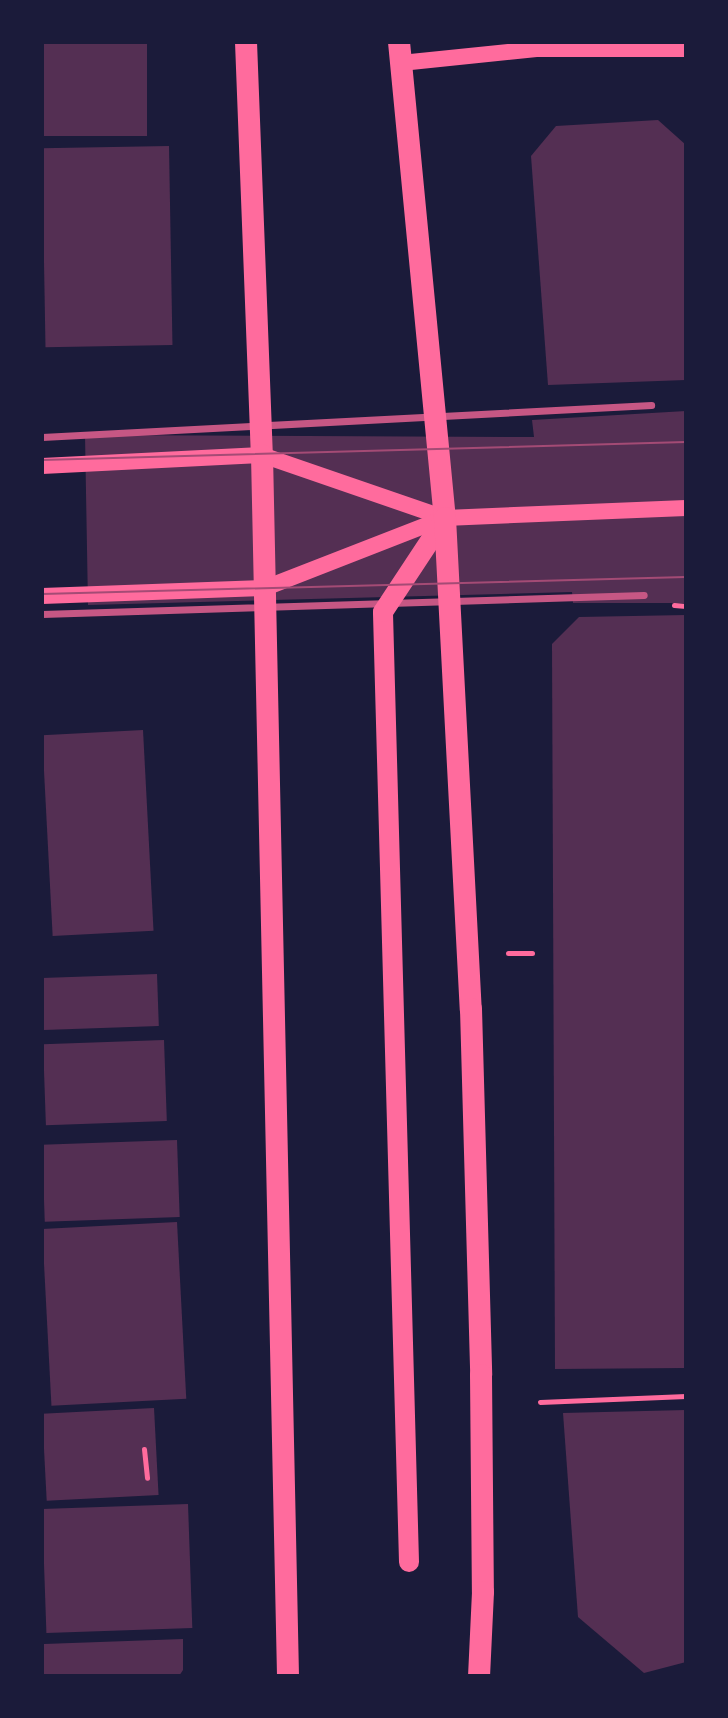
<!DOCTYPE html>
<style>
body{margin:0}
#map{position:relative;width:728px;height:1718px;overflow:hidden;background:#1b1b3a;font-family:Lato,sans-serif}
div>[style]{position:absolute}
.building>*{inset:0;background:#542f53;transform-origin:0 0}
.path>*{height:5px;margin:-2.5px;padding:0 2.5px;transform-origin:2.5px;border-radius:2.5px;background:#ff6b9d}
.pedestrian>*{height:7px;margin:-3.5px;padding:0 3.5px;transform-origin:3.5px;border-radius:3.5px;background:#c65784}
.secondary>*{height:16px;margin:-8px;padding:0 8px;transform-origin:8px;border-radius:8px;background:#ff6b9d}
.primary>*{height:20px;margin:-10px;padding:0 10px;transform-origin:10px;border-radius:10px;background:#ff6b9d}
.trunk>*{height:22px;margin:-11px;padding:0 11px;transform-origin:11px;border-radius:11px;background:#ff6b9d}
.tram>*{height:2px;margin:-1px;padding:0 1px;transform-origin:1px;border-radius:1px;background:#a44b75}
span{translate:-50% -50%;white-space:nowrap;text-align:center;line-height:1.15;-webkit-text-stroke:7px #1b1b3a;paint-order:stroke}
.frame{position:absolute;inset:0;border:44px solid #1b1b3a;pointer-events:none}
</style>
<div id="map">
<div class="building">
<i style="left:42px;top:42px;width:105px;height:94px"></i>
<i style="clip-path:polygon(658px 120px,686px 145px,686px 380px,548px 385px,531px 156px,556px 126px)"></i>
<i style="left:169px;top:146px;width:199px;height:127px;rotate:89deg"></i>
<i style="clip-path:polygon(686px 411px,686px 603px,573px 603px,572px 592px,88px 605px,85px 435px,534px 437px,532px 420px)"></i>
<i style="clip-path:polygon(686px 615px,686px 1368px,555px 1369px,552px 644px,579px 617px)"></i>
<i style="left:143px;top:730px;width:201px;height:101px;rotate:87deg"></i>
<i style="left:157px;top:974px;width:52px;height:115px;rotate:88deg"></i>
<i style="left:164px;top:1040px;width:81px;height:121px;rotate:88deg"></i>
<i style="left:177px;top:1140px;width:77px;height:135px;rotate:88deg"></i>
<i style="left:177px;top:1222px;width:177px;height:135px;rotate:87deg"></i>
<i style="left:154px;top:1408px;width:87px;height:112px;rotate:87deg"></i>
<i style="clip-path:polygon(686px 1410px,686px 1662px,644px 1673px,578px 1617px,563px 1413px)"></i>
<i style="left:188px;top:1504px;width:124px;height:146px;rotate:88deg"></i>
<i style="clip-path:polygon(183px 1639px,183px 1670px,179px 1676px,43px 1676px,44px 1644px)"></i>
</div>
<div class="path">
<i style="left:674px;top:605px;width:12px;rotate:5deg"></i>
<i style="left:508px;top:953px;width:24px"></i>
<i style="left:540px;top:1402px;width:146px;rotate:-2.4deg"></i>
<i style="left:144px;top:1449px;width:29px;rotate:84deg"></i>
</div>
<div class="pedestrian">
<i style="left:42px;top:437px;width:610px;rotate:-3.01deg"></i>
<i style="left:42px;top:614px;width:602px;rotate:-1.81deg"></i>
</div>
<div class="secondary">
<i style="left:401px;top:63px;width:136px;rotate:-5.9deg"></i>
<i style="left:536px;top:49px;width:150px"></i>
<i style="left:42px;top:466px;width:220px;rotate:-2.9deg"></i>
<i style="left:262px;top:455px;width:194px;rotate:19deg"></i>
<i style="left:42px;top:596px;width:223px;rotate:-2.1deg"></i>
<i style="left:265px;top:588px;width:193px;rotate:-21.3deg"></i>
<i style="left:445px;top:518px;width:241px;rotate:-2.4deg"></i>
</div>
<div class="primary">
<i style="left:409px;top:1562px;width:950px;rotate:-91.57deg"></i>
<i style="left:383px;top:612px;width:113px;rotate:-56.6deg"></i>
</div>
<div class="trunk">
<i style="left:246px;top:42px;width:413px;rotate:87.8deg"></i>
<i style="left:262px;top:455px;width:1221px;rotate:88.78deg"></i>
<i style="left:399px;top:42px;width:478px;rotate:84.5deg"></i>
<i style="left:445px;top:518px;width:492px;rotate:87deg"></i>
<i style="left:471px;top:1009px;width:366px;rotate:88.4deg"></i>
<i style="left:481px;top:1375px;width:217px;rotate:89.5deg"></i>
<i style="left:483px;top:1592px;width:84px;rotate:92.7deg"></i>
</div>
<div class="tram">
<i style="left:42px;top:460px;width:644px;rotate:-1.6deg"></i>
<i style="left:42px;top:594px;width:644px;rotate:-1.51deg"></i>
</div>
<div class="frame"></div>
</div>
